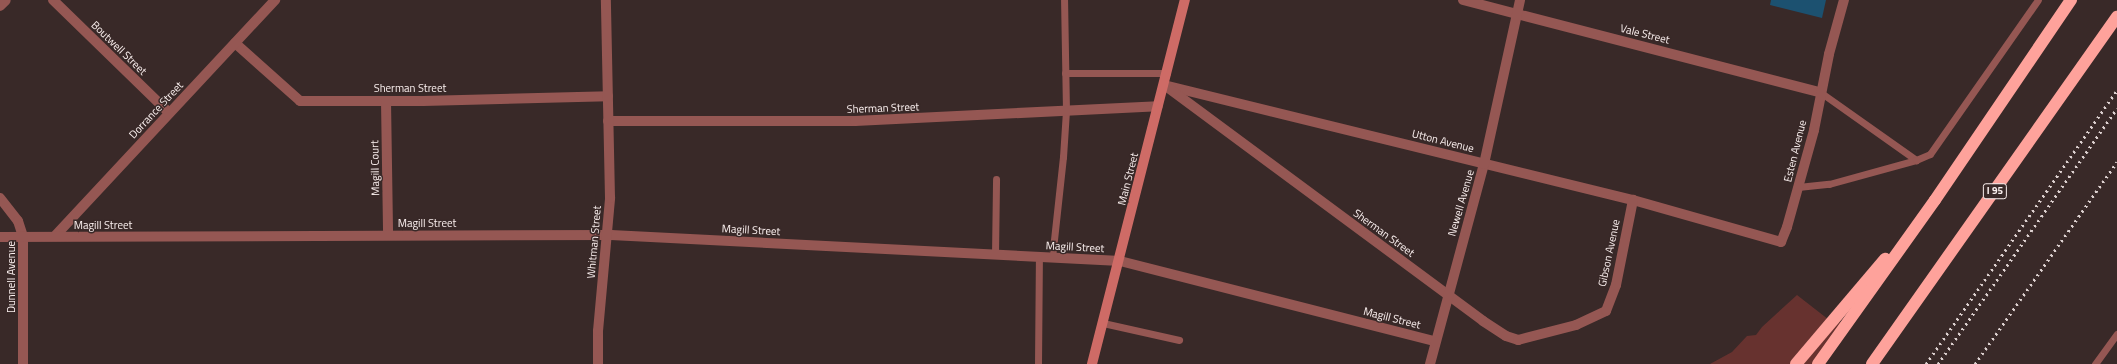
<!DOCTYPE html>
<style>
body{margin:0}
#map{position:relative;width:2117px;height:364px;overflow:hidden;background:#392928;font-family:"Titillium Web",sans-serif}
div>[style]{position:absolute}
.green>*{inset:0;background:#67322f}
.building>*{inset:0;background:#1c5170}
.service>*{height:7px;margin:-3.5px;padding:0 3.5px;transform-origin:3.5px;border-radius:3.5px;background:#955753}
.minor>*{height:10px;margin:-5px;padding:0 5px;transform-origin:5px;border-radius:5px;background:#955753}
.tertiary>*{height:10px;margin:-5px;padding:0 5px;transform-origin:5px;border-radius:5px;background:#955753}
.secondary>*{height:10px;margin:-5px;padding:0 5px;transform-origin:5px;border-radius:5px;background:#ce6b66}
.motorway>*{height:12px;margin:-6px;padding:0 6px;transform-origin:6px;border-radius:6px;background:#fea29b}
.rail>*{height:3px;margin-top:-1.5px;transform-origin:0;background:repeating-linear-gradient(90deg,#ddd1d0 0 2px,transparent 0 6px)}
span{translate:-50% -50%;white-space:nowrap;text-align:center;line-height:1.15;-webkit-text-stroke:3px #392928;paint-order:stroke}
.shield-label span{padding:1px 3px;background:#392928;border:1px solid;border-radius:3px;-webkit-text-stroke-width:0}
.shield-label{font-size:10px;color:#fcf1f0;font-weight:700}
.street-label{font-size:11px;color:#fcf1f0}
</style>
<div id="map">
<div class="green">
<i style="clip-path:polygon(1797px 295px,1833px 323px,1841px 322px,1819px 364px,1710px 364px,1732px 352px,1747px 336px,1756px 335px,1762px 327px)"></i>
</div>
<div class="building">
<i style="clip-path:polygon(1771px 0,1826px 0,1822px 18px,1770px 5px)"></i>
</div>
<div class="service">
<i style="left:1065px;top:73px;width:102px"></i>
<i style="left:1820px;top:92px;width:118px;rotate:35.3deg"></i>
<i style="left:1798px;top:187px;width:31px;rotate:-6deg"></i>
<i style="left:1829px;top:184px;width:90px;rotate:-15.4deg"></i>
<i style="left:1916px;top:160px;width:15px;rotate:-23deg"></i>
<i style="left:1930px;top:154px;width:188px;rotate:-55deg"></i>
<i style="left:995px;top:255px;width:76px;rotate:-89.2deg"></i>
<i style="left:1052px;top:258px;width:102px;rotate:-83.8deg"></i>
<i style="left:1063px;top:157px;width:46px;rotate:-86.3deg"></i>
<i style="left:1066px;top:111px;width:111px;rotate:-91deg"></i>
<i style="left:1103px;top:323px;width:78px;rotate:12.6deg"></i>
<i style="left:1038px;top:364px;width:107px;rotate:-89.5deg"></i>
<i style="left:2095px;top:364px;width:37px;rotate:-54deg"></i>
</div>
<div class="minor">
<i style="left:53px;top:0;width:162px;rotate:44.2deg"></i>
<i style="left:1463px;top:0;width:369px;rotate:14.5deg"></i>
<i style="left:235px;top:43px;width:87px;rotate:41.7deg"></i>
<i style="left:300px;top:101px;width:123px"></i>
<i style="left:423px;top:101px;width:185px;rotate:-1.5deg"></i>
<i style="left:1164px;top:85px;width:483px;rotate:13.8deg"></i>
<i style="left:1633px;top:200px;width:154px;rotate:15.8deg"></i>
<i style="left:1781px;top:242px;width:16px;rotate:-68deg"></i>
<i style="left:1787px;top:227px;width:101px;rotate:-74.4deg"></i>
<i style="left:1814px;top:130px;width:77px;rotate:-78.8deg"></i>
<i style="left:1829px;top:54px;width:56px;rotate:-74.5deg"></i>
<i style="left:1167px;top:87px;width:393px;rotate:36.5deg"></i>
<i style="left:1483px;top:321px;width:27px;rotate:33deg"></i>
<i style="left:1506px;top:336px;width:13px;rotate:18deg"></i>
<i style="left:1518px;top:340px;width:60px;rotate:-14.5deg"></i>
<i style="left:1576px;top:325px;width:33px;rotate:-25deg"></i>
<i style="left:1606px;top:311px;width:28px;rotate:-69deg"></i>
<i style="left:1616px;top:285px;width:87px;rotate:-78.7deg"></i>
<i style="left:386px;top:101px;width:134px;rotate:89.1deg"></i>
<i style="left:608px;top:121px;width:247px"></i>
<i style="left:855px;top:121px;width:303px;rotate:-2.8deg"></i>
<i style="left:0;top:198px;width:29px;rotate:52deg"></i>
<i style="left:18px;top:221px;width:16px;rotate:72deg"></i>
<i style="left:23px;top:236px;width:128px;rotate:90deg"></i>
<i style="left:55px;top:236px;width:323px;rotate:-47deg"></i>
<i style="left:0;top:237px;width:611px;rotate:-0.19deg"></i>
<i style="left:611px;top:235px;width:510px;rotate:2.92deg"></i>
<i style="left:1120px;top:261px;width:325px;rotate:14.3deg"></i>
<i style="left:598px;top:364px;width:33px;rotate:-90deg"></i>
<i style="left:598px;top:331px;width:134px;rotate:-84.8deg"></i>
<i style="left:610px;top:198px;width:198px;rotate:-91.2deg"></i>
<i style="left:1430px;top:364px;width:207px;rotate:-74.9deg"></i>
<i style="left:1484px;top:164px;width:168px;rotate:-77.6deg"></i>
</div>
<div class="tertiary">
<i style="left:0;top:6px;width:8px;rotate:-45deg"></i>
</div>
<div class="secondary">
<i style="left:1092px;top:364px;width:376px;rotate:-75.7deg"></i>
</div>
<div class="motorway">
<i style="left:1796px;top:364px;width:138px;rotate:-49.7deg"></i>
<i style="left:1818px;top:364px;width:201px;rotate:-54.5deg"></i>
<i style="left:1935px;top:200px;width:242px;rotate:-55.8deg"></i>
<i style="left:1872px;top:364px;width:425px;rotate:-54.8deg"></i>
</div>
<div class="rail">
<i style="left:1926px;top:364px;width:334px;rotate:-55.1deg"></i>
<i style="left:1938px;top:364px;width:312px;rotate:-55deg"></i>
<i style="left:1975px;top:364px;width:247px;rotate:-54.9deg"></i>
</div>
<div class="shield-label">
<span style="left:1995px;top:191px">I 95</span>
</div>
<div class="street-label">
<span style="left:1645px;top:34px;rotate:14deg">Vale Street</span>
<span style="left:119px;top:48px;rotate:44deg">Boutwell Street</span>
<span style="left:410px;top:88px">Sherman Street</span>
<span style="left:883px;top:108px;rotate:-2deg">Sherman Street</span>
<span style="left:156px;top:110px;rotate:-47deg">Dorrance Street</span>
<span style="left:1443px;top:141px;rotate:14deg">Utton Avenue</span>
<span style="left:1795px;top:151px;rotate:-76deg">Esten Avenue</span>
<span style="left:375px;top:168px;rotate:-91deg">Magill Court</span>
<span style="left:1128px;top:179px;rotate:-76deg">Main Street</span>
<span style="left:1461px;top:203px;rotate:-74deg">Newell Avenue</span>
<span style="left:427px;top:223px">Magill Street</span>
<span style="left:103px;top:225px">Magill Street</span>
<span style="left:751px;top:230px;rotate:3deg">Magill Street</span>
<span style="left:1384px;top:233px;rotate:36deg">Sherman Street</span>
<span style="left:594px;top:242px;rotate:-85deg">Whitman Street</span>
<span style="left:1075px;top:247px;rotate:3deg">Magill Street</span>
<span style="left:1609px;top:253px;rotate:-78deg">Gibson Avenue</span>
<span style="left:11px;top:277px;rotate:-90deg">Dunnell Avenue</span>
<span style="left:1392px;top:318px;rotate:14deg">Magill Street</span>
</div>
</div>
